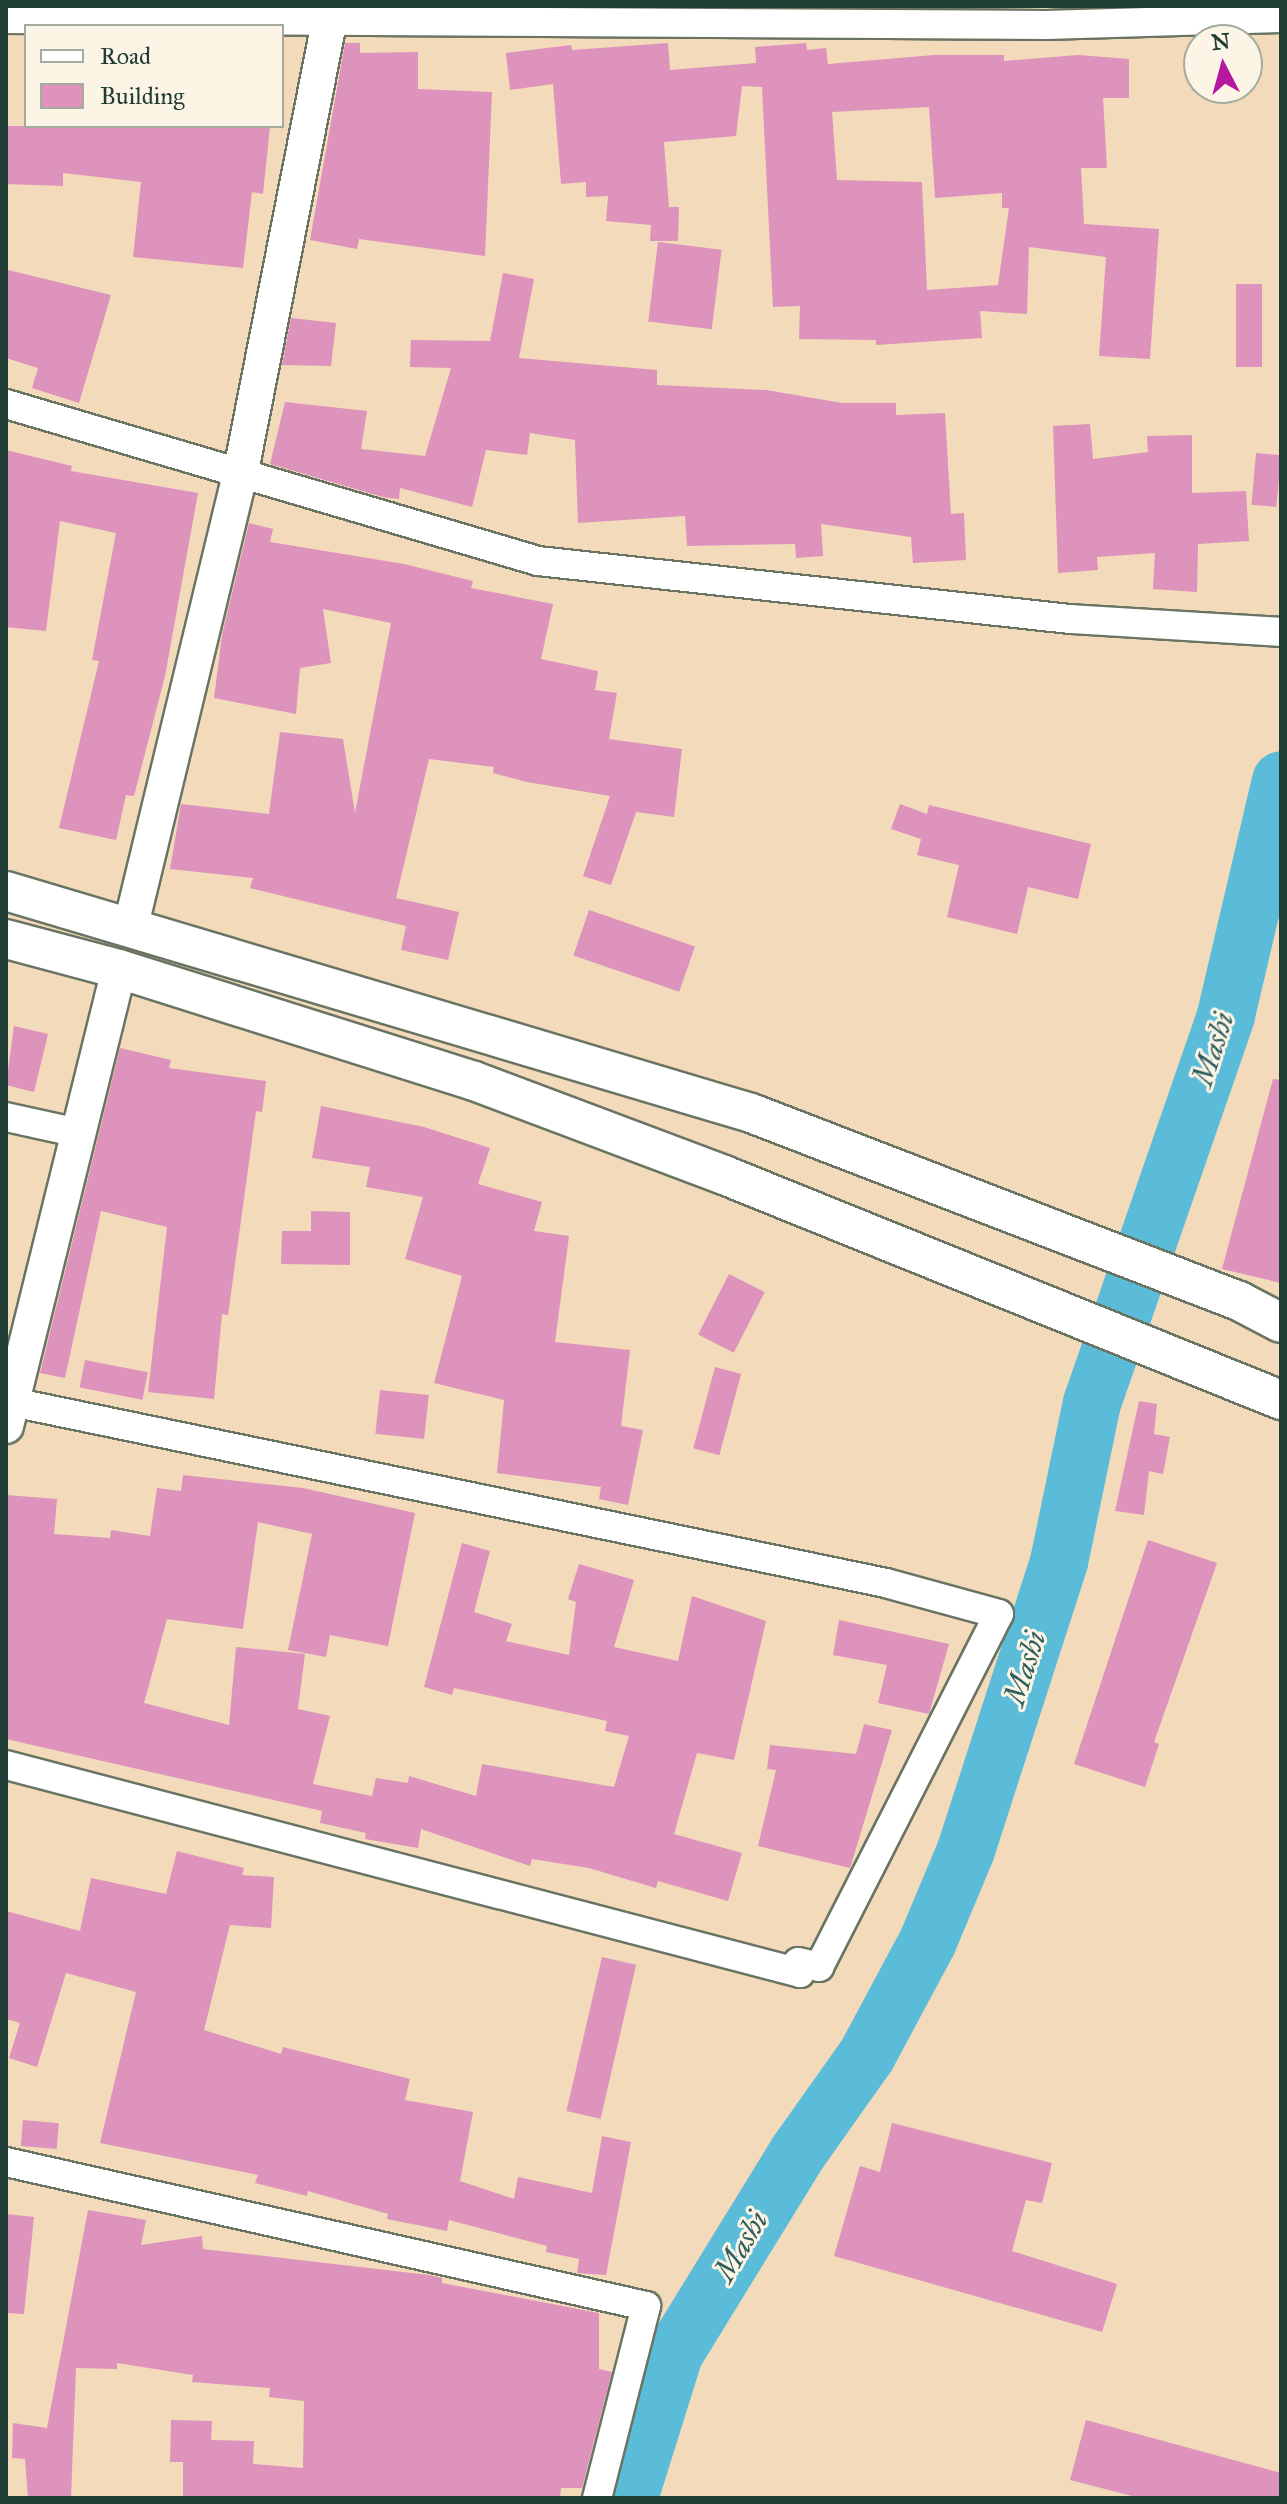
<!DOCTYPE html>
<style>
body{margin:0}
#map{position:relative;width:1287px;height:2504px;overflow:hidden;background:#f2daba;font-family:"IM FELL Great Primer",serif}
div>[style]{position:absolute}
.river>*{height:58px;margin:-29px;padding:0 29px;transform-origin:29px;border-radius:29px;background:#5bbcd9}
.building>*{inset:0;background:#dd93bb;transform-origin:0 0}
.roads{filter:drop-shadow(2px 0 #697463) drop-shadow(-2px 0 #697463) drop-shadow(0 2px #697463) drop-shadow(0 -2px #697463)}
.minor>*{height:28px;margin:-14px;padding:0 14px;transform-origin:14px;border-radius:14px;background:#fff}
.tertiary>*{height:34px;margin:-17px;padding:0 17px;transform-origin:17px;border-radius:17px;background:#fff}
.secondary>*{height:38px;margin:-19px;padding:0 19px;transform-origin:19px;border-radius:19px;background:#fff}
span{translate:-50% -50%;white-space:nowrap;text-align:center;line-height:1.15;-webkit-text-stroke:6px #fcf5e5;paint-order:stroke}
.water-label{font-size:30px;color:#2e5d5d;font-style:italic}
.frame{position:absolute;inset:0;border:8px solid #1f3d34;pointer-events:none}
.legend{position:absolute;left:24px;top:24px;width:260px;height:104px;box-sizing:border-box;background:#fcf5e5;border:2px solid #a4ab9e;margin:0;padding:10px 14px;list-style:none;font-size:24px;color:#1f3d34}
.legend li{display:flex;align-items:center;gap:16px;height:40px}
.legend b{width:40px;border:2px solid #a4ab9e}
.north{position:absolute;left:1183px;top:24px;width:80px;height:80px;box-sizing:border-box;background:#fcf5e5;border:2px solid #a4ab9e;border-radius:50%;rotate:354deg;font-size:22px;font-weight:700;line-height:32px;text-align:center;color:#1f3d34}
.north::after{content:'';display:block;margin:auto;width:28px;height:36px;background:#b5179e;clip-path:polygon(50% 0,100% 100%,50% 72%,0 100%)}
</style>
<div id="map">
<div class="river">
<i style="left:629px;top:2498px;width:151px;rotate:-72.6deg"></i>
<i style="left:674px;top:2354px;width:238px;rotate:-58.4deg"></i>
<i style="left:799px;top:2151px;width:118px;rotate:-54.7deg"></i>
<i style="left:867px;top:2055px;width:129px;rotate:-61.8deg"></i>
<i style="left:928px;top:1941px;width:99px;rotate:-67.3deg"></i>
<i style="left:966px;top:1850px;width:303px;rotate:-72.1deg"></i>
<i style="left:1059px;top:1562px;width:162px;rotate:-78.3deg"></i>
<i style="left:1092px;top:1403px;width:410px;rotate:-70.9deg"></i>
<i style="left:1226px;top:1015px;width:241px;rotate:-76.8deg"></i>
</div>
<div class="building">
<i style="clip-path:polygon(345px 43px,360px 43px,360px 53px,418px 52px,418px 89px,492px 92px,485px 256px,359px 239px,357px 249px,310px 240px)"></i>
<i style="clip-path:polygon(evenodd,668px 43px,670px 70px,756px 63px,755px 47px,806px 43px,807px 50px,826px 48px,828px 64px,934px 55px,1004px 55px,1004px 61px,1078px 55px,1129px 59px,1129px 98px,1103px 98px,1107px 168px,1081px 168px,1084px 224px,1159px 229px,1150px 359px,1099px 356px,1106px 257px,1029px 247px,1027px 314px,980px 311px,982px 338px,876px 345px,876px 340px,799px 339px,800px 306px,773px 307px,762px 87px,742px 86px,736px 136px,664px 142px,669px 207px,679px 207px,678px 241px,650px 241px,651px 225px,606px 221px,608px 196px,586px 197px,586px 182px,561px 184px,553px 84px,510px 90px,506px 53px,571px 45px,572px 50px,668px 43px,929px 107px,935px 198px,1002px 193px,1002px 208px,1009px 208px,998px 285px,927px 290px,922px 182px,837px 180px,832px 112px,929px 107px)"></i>
<i style="clip-path:polygon(6px 126px,270px 126px,263px 194px,252px 192px,243px 268px,133px 257px,141px 182px,63px 173px,63px 186px,6px 184px)"></i>
<i style="left:658px;top:242px;width:64px;height:80px;rotate:7deg"></i>
<i style="clip-path:polygon(8px 270px,111px 295px,79px 403px,32px 388px,38px 368px,6px 358px)"></i>
<i style="clip-path:polygon(503px 273px,534px 279px,519px 358px,657px 370px,657px 385px,766px 390px,842px 403px,896px 403px,896px 415px,945px 413px,951px 514px,964px 513px,966px 560px,913px 563px,911px 537px,821px 524px,823px 556px,796px 558px,795px 544px,687px 546px,685px 516px,578px 523px,575px 440px,530px 433px,527px 455px,486px 450px,472px 507px,400px 488px,399px 499px,383px 497px,270px 464px,285px 402px,367px 411px,361px 449px,425px 456px,451px 368px,410px 367px,411px 340px,490px 341px)"></i>
<i style="left:1236px;top:284px;width:26px;height:83px"></i>
<i style="clip-path:polygon(291px 318px,336px 323px,331px 366px,282px 365px)"></i>
<i style="clip-path:polygon(1090px 424px,1093px 459px,1148px 452px,1147px 436px,1192px 435px,1192px 493px,1246px 491px,1249px 541px,1198px 544px,1197px 592px,1153px 589px,1155px 553px,1097px 557px,1098px 570px,1058px 573px,1053px 426px)"></i>
<i style="clip-path:polygon(6px 450px,72px 466px,71px 471px,198px 493px,165px 676px,134px 796px,126px 795px,116px 840px,59px 828px,99px 661px,92px 660px,116px 533px,60px 521px,46px 631px,6px 627px)"></i>
<i style="left:1256px;top:453px;width:25px;height:52px;rotate:5deg"></i>
<i style="clip-path:polygon(249px 523px,273px 529px,270px 542px,404px 564px,473px 581px,471px 588px,553px 604px,541px 659px,598px 671px,595px 690px,617px 693px,609px 739px,682px 749px,674px 817px,636px 812px,611px 885px,583px 876px,610px 796px,527px 782px,493px 773px,494px 767px,429px 759px,396px 898px,459px 912px,448px 960px,401px 950px,406px 926px,250px 888px,253px 878px,170px 869px,181px 804px,269px 814px,280px 732px,343px 739px,355px 813px,391px 623px,323px 609px,331px 663px,300px 668px,296px 714px,214px 698px,222px 635px)"></i>
<i style="clip-path:polygon(900px 804px,927px 814px,929px 805px,1091px 844px,1078px 899px,1028px 887px,1017px 934px,947px 917px,959px 865px,917px 855px,921px 839px,891px 829px)"></i>
<i style="left:589px;top:910px;width:112px;height:48px;rotate:19deg"></i>
<i style="clip-path:polygon(14px 1026px,48px 1034px,34px 1092px,6px 1085px)"></i>
<i style="clip-path:polygon(120px 1048px,171px 1060px,169px 1068px,266px 1081px,262px 1112px,256px 1111px,228px 1315px,222px 1314px,214px 1399px,148px 1392px,167px 1227px,101px 1211px,65px 1378px,40px 1373px)"></i>
<i style="clip-path:polygon(1273px 1079px,1281px 1080px,1281px 1283px,1222px 1269px)"></i>
<i style="clip-path:polygon(321px 1106px,424px 1127px,490px 1148px,478px 1184px,542px 1202px,534px 1231px,569px 1236px,555px 1342px,630px 1350px,621px 1426px,643px 1430px,628px 1505px,599px 1499px,601px 1487px,497px 1473px,504px 1400px,434px 1383px,462px 1276px,405px 1259px,423px 1197px,366px 1187px,370px 1167px,312px 1158px)"></i>
<i style="clip-path:polygon(311px 1211px,350px 1212px,350px 1265px,281px 1264px,282px 1231px,311px 1231px)"></i>
<i style="left:729px;top:1274px;width:40px;height:68px;rotate:27deg"></i>
<i style="left:85px;top:1360px;width:64px;height:28px;rotate:11deg"></i>
<i style="left:715px;top:1367px;width:27px;height:84px;rotate:15deg"></i>
<i style="left:380px;top:1390px;width:49px;height:44px;rotate:6deg"></i>
<i style="clip-path:polygon(1139px 1401px,1157px 1404px,1154px 1434px,1170px 1437px,1163px 1474px,1149px 1471px,1144px 1515px,1115px 1511px)"></i>
<i style="clip-path:polygon(183px 1475px,303px 1488px,415px 1513px,388px 1646px,330px 1635px,326px 1657px,288px 1650px,312px 1534px,258px 1522px,243px 1629px,167px 1619px,144px 1703px,229px 1725px,236px 1647px,305px 1654px,298px 1709px,330px 1716px,313px 1784px,372px 1796px,376px 1778px,408px 1783px,409px 1776px,476px 1796px,482px 1764px,614px 1787px,629px 1736px,605px 1731px,607px 1721px,454px 1688px,452px 1695px,424px 1687px,462px 1543px,490px 1551px,474px 1612px,512px 1624px,506px 1641px,569px 1655px,576px 1602px,568px 1599px,579px 1564px,634px 1580px,614px 1647px,678px 1661px,692px 1596px,766px 1621px,734px 1760px,697px 1753px,674px 1834px,742px 1853px,728px 1901px,658px 1881px,656px 1888px,589px 1868px,532px 1859px,530px 1866px,421px 1829px,418px 1848px,365px 1839px,366px 1833px,320px 1823px,322px 1811px,6px 1739px,6px 1495px,57px 1499px,54px 1534px,110px 1538px,111px 1530px,150px 1536px,157px 1488px,181px 1491px)"></i>
<i style="clip-path:polygon(1148px 1540px,1217px 1563px,1154px 1742px,1159px 1744px,1145px 1787px,1074px 1764px)"></i>
<i style="clip-path:polygon(839px 1620px,949px 1644px,929px 1714px,878px 1703px,887px 1665px,833px 1655px)"></i>
<i style="clip-path:polygon(864px 1724px,892px 1730px,850px 1868px,758px 1846px,776px 1770px,767px 1769px,770px 1745px,856px 1754px)"></i>
<i style="clip-path:polygon(177px 1851px,244px 1868px,242px 1875px,274px 1877px,271px 1928px,230px 1925px,204px 2030px,281px 2054px,283px 2047px,410px 2079px,405px 2100px,473px 2112px,460px 2181px,514px 2199px,518px 2177px,592px 2193px,602px 2136px,631px 2142px,606px 2275px,577px 2273px,579px 2259px,546px 2252px,547px 2246px,449px 2220px,447px 2231px,387px 2219px,388px 2214px,308px 2191px,307px 2196px,255px 2183px,258px 2175px,100px 2143px,136px 1992px,66px 1973px,37px 2067px,9px 2058px,20px 2023px,6px 2019px,6px 1911px,80px 1931px,91px 1878px,166px 1894px)"></i>
<i style="left:602px;top:1957px;width:35px;height:158px;rotate:13deg"></i>
<i style="left:23px;top:2120px;width:36px;height:26px;rotate:5deg"></i>
<i style="clip-path:polygon(892px 2123px,1052px 2163px,1042px 2203px,1026px 2200px,1012px 2251px,1117px 2284px,1102px 2332px,834px 2256px,860px 2166px,880px 2172px)"></i>
<i style="clip-path:polygon(88px 2210px,146px 2220px,141px 2245px,202px 2236px,203px 2249px,429px 2275px,442px 2278px,442px 2283px,599px 2313px,599px 2369px,612px 2372px,582px 2488px,561px 2488px,560px 2498px,183px 2498px,183px 2462px,170px 2462px,171px 2420px,212px 2421px,211px 2440px,254px 2441px,253px 2464px,303px 2468px,304px 2401px,269px 2397px,270px 2388px,192px 2382px,193px 2375px,117px 2363px,117px 2369px,76px 2368px,71px 2498px,28px 2498px,25px 2459px,12px 2458px,13px 2423px,47px 2428px)"></i>
<i style="clip-path:polygon(6px 2214px,34px 2217px,24px 2314px,6px 2313px)"></i>
<i style="clip-path:polygon(1086px 2420px,1281px 2473px,1281px 2498px,1140px 2498px,1070px 2480px)"></i>
</div>
<div class="roads">
<div class="minor">
<i style="left:6px;top:19px;width:1040px;rotate:0.33deg"></i>
<i style="left:1046px;top:25px;width:235px;rotate:-1.7deg"></i>
<i style="left:6px;top:404px;width:555px;rotate:16.44deg"></i>
<i style="left:538px;top:561px;width:535px;rotate:6.22deg"></i>
<i style="left:1070px;top:619px;width:211px;rotate:3.5deg"></i>
<i style="left:6px;top:1117px;width:75px;rotate:12.4deg"></i>
<i style="left:6px;top:1765px;width:821px;rotate:14.68deg"></i>
<i style="left:800px;top:1973px;width:11px;rotate:-100deg"></i>
<i style="left:798px;top:1962px;width:22px;rotate:13deg"></i>
<i style="left:819px;top:1967px;width:396px;rotate:-63deg"></i>
<i style="left:999px;top:1614px;width:117px;rotate:-164.7deg"></i>
<i style="left:886px;top:1583px;width:893px;rotate:-168.3deg"></i>
<i style="left:6px;top:2162px;width:656px;rotate:12.68deg"></i>
<i style="left:646px;top:2306px;width:198px;rotate:104.3deg"></i>
</div>
<div class="tertiary">
<i style="left:131px;top:925px;width:462px;rotate:-76.4deg"></i>
<i style="left:240px;top:476px;width:479px;rotate:-78.9deg"></i>
<i style="left:6px;top:1426px;width:471px;rotate:-76.1deg"></i>
</div>
<div class="secondary">
<i style="left:6px;top:891px;width:777px;rotate:16.59deg"></i>
<i style="left:751px;top:1113px;width:523px;rotate:21.07deg"></i>
<i style="left:1239px;top:1301px;width:47px;rotate:27.6deg"></i>
<i style="left:6px;top:939px;width:117px;rotate:14.9deg"></i>
<i style="left:119px;top:969px;width:372px;rotate:17.5deg"></i>
<i style="left:474px;top:1081px;width:267px;rotate:20.6deg"></i>
<i style="left:724px;top:1175px;width:601px;rotate:22deg"></i>
</div>
</div>
<div class="water-label">
<span style="left:1213px;top:1049px;rotate:-72deg">Mashi</span>
<span style="left:1025px;top:1668px;rotate:-72deg">Mashi</span>
<span style="left:741px;top:2246px;rotate:-59deg">Mashi</span>
</div>
<div class="frame"></div>
<ul class="legend">
<li><b style="height:10px;background:#fff"></b>Road</li>
<li><b style="height:22px;background:#dd93bb"></b>Building</li>
</ul>
<div class="north">N</div>
</div>
